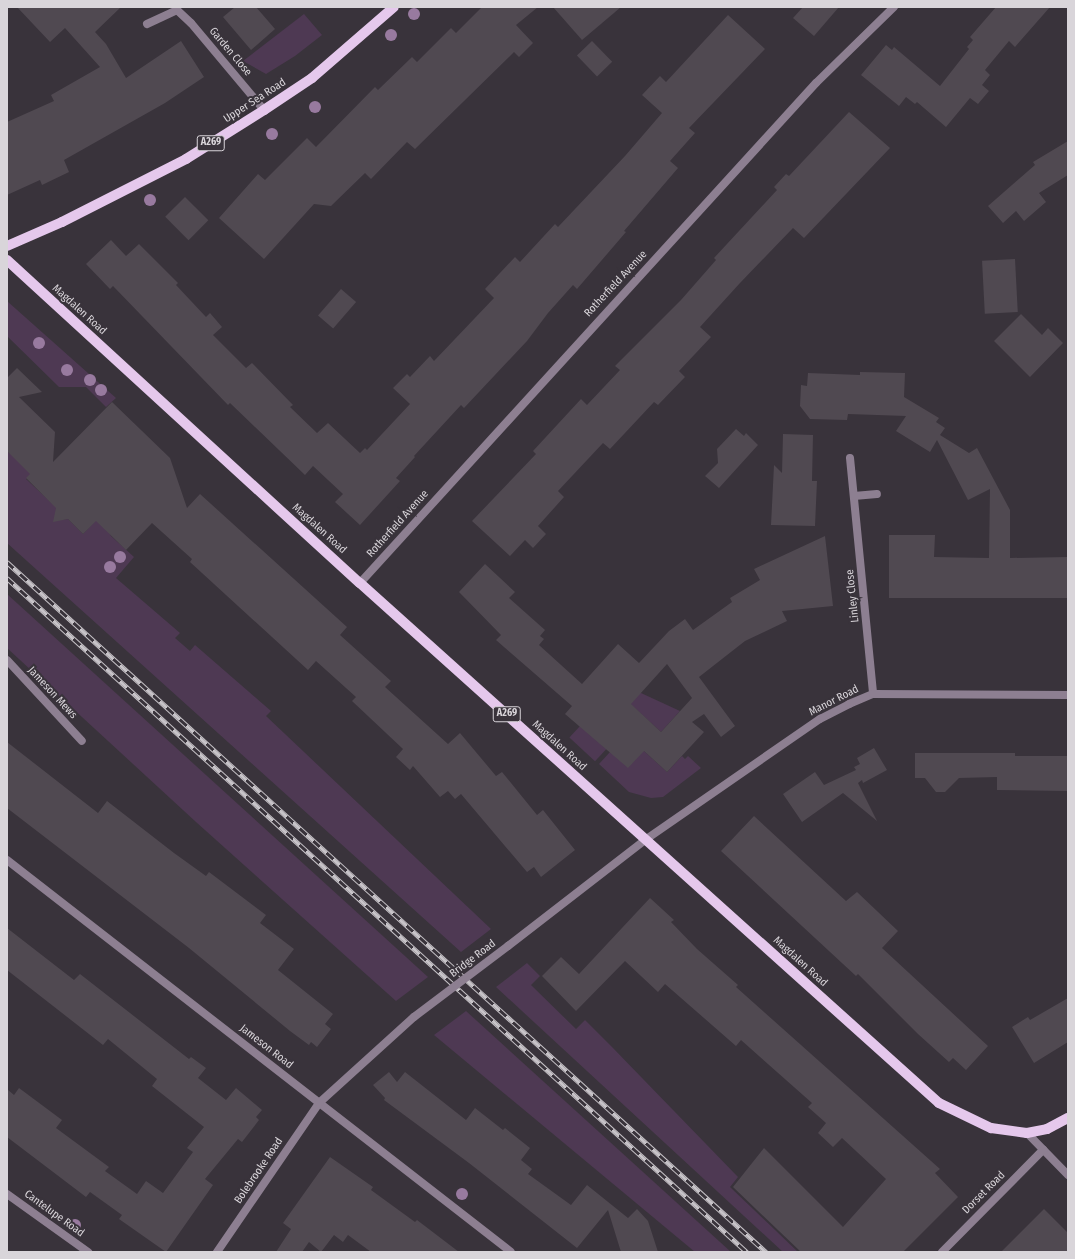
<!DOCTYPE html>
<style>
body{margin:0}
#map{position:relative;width:1075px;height:1259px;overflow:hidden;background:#39333b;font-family:"Fira Sans Condensed",sans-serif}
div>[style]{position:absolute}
.green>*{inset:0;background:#4e3953;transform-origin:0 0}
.building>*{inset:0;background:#504951;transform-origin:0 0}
.service>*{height:8px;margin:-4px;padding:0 4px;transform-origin:4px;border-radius:4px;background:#8d7f91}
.minor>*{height:8px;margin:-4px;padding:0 4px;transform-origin:4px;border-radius:4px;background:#8d7f91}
.primary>*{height:10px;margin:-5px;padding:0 5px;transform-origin:5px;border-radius:5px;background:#e5c8ec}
.rail>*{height:4.5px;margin-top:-2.25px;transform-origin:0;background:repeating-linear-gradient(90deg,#39333b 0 9px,#c8c4c9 0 18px);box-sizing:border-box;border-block:1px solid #c8c4c9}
.minor-bridge>*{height:8px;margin:-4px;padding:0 4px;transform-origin:4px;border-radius:4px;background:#8d7f91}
.trees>*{width:12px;height:12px;margin:-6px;border-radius:50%;background:#987a9f}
span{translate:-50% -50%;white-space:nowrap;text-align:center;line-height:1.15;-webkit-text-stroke:4px #39333b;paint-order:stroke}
.shield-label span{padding:1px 3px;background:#39333b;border:1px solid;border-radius:3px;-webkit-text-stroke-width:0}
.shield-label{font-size:10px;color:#d9d5da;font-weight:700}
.street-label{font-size:11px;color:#d9d5da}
.frame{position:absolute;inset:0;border:8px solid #d9d5da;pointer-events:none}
</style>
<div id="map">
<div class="green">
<i style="clip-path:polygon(304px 14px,322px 35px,295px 56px,266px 74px,243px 61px)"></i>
<i style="clip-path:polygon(7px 301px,116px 398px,106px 407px,86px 387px,59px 387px,7px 336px)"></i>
<i style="clip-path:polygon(7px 451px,33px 472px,26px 479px,57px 508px,61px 520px,68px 519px,83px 534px,100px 516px,111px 536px,134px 557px,116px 578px,180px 633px,175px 638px,190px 651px,195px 645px,271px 711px,266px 716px,491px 929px,461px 952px,7px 543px)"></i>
<i style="clip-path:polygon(7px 594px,428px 977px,396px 1001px,196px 822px,7px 648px)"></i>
<i style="clip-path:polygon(616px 691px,641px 693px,680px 711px,661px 732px)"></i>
<i style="left:581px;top:725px;width:35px;height:17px;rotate:43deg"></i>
<i style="clip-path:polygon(644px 751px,667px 772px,682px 756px,685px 759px,688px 756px,701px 768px,663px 797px,651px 798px,629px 792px,599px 764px,610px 752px)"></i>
<i style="clip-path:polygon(527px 963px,540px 976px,531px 985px,576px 1029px,585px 1020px,612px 1047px,738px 1177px,730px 1187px,798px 1252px,783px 1252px,496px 987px)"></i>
<i style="clip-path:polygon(466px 1011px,731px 1252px,695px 1252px,434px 1035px)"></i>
</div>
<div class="building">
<i style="clip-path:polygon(17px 7px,121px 7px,95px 32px,106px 44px,126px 78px,181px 41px,204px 77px,165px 103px,64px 160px,69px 172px,42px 185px,40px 180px,7px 195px,7px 122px,54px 101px,51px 95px,100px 67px,65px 28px,50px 42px)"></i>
<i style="clip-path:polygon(235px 7px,256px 7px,275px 29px,251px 50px,223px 17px)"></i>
<i style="clip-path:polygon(482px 7px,538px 7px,516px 25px,533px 43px,519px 57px,514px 52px,415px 149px,407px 142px,371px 179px,365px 173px,331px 206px,314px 204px,264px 259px,219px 218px,258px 174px,265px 180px,307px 138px,316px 147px,375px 87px,378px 90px,412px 57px,417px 62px,451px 28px,456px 33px)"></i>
<i style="clip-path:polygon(553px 7px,621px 7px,582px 40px)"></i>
<i style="clip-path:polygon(803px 7px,839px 7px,814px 36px,793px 18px)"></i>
<i style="clip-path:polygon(996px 7px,1050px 7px,1015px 47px,1009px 41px,985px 70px,990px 75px,982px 85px,989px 91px,978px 104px,970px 98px,946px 127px,917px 102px,915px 104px,906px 97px,899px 106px,861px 75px,886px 45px,892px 50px,894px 47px,940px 86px,969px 49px,967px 47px,973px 40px,970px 37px)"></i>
<i style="clip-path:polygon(728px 15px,765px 49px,689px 128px,695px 133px,670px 161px,678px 168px,624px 231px,626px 232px,577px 289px,573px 285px,548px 313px,527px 341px,464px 408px,461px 405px,414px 456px,415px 457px,396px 478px,400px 481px,360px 525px,335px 502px,343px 494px,313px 466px,305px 475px,230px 403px,228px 405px,113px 286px,110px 289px,86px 264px,111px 240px,126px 256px,139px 244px,178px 283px,176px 285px,206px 317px,210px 313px,222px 327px,213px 335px,246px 368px,252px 363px,293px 405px,290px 407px,317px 433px,328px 423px,360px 453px,365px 448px,367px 450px,410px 404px,393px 388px,407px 374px,410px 377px,430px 356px,434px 361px,494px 298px,485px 289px,515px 257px,520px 262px,555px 224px,558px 227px,625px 156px,662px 113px,642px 95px,660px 76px,666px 82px)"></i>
<i style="left:592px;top:41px;width:29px;height:21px;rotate:46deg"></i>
<i style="clip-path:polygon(849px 112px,890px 148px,804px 238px,793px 228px,740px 283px,700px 327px,711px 337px,679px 371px,685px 377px,658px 405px,654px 402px,610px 449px,603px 443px,558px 491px,564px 497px,538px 526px,546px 534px,533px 548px,525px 540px,510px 556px,472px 521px,536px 454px,533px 451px,581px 399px,587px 405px,620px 370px,615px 366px,681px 300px,716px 260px,714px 258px,777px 190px,774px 187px,786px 174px,789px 176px)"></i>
<i style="clip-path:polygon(1068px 141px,1068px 175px,1039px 193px,1046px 202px,1024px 221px,1016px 211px,1003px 223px,988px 206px,1035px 165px,1033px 162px)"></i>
<i style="left:185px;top:197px;width:33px;height:28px;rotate:45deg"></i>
<i style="left:1015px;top:259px;width:53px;height:33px;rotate:87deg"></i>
<i style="left:341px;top:289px;width:20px;height:35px;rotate:41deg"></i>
<i style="clip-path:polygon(1021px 314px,1042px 335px,1048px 328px,1063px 343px,1030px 377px,994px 341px)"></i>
<i style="clip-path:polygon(17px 368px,42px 392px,19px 397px,55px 432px,53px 462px,112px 402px,170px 458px,187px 508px,200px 494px,347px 627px,340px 635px,391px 681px,385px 687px,448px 744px,460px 733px,496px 776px,502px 772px,537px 815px,543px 810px,575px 850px,541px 877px,534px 867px,527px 872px,461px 794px,455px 799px,448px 791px,440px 797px,413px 766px,410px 770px,396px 757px,403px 749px,352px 701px,356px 697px,316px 661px,308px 670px,190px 562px,192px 559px,152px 523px,126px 550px,96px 521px,83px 534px,68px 519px,53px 522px,56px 508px,26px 478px,30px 474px,7px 451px,7px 378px)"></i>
<i style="clip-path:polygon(860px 372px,905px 373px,904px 397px,939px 418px,936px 422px,945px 428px,940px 435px,969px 453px,977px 448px,1010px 510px,1010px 558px,1068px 557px,1068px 598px,889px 598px,889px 535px,935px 535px,934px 557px,989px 558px,990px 489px,968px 500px,937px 440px,930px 452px,896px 431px,906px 416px,848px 414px,847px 420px,810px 419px,800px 406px,801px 385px,807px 386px,808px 373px,860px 375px)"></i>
<i style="clip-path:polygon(736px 429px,744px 436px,746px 433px,758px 445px,719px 488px,705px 476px,718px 463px,717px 449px)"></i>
<i style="clip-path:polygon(783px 434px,813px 435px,812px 481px,817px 481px,815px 526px,771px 525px,774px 465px,782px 473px)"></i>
<i style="clip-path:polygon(evenodd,825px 536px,833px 606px,782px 611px,787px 621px,745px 641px,699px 677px,735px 726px,721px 737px,704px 714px,692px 722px,704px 732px,667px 772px,644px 751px,628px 768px,565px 714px,572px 706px,496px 640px,501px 635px,459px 592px,485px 564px,515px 592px,509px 598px,545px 630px,540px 636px,544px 639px,539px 645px,582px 684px,618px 644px,639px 663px,669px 631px,685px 619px,693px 630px,732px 602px,730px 598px,760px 580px,754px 569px,825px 536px,667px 664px,692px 698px,661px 732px,631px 704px,667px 664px)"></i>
<i style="clip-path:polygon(7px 742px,98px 813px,107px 801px,174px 853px,206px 876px,209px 872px,266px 915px,260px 923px,294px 949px,278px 970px,333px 1014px,325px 1024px,331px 1029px,317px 1047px,311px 1042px,309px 1045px,290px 1031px,189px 948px,7px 808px)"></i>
<i style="clip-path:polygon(874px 748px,887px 770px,863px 783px,862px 780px,858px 783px,877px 821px,843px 793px,802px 822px,783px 794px,815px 772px,824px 785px,856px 770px,854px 767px,860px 764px,857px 758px)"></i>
<i style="clip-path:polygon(915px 753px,1015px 753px,1015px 756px,1068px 756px,1068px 791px,997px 790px,997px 777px,959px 778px,945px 792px,936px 792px,925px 778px,915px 778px)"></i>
<i style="clip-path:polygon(754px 816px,846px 901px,857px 892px,898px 931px,882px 948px,988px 1046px,966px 1070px,953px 1058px,949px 1062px,918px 1034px,858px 974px,856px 976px,721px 851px)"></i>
<i style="clip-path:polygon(650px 898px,674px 920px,671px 922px,697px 949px,738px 985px,736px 987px,940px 1169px,935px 1173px,958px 1197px,903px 1252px,801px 1252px,733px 1187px,764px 1148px,843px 1227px,886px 1179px,842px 1138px,833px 1147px,818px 1133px,826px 1123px,808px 1107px,812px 1103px,741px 1040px,736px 1046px,665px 984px,658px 992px,625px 961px,576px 1011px,542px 976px,561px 957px,579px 974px)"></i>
<i style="clip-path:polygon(7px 928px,74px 980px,80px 974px,189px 1059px,191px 1057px,206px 1068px,198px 1078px,226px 1100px,236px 1088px,262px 1110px,256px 1117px,259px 1120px,242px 1142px,238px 1139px,205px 1179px,213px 1185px,166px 1252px,119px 1219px,122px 1215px,90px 1192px,86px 1197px,7px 1137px,7px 1089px,14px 1095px,19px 1088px,62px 1120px,56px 1128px,109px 1167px,105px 1171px,137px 1194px,146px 1181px,163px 1193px,193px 1152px,187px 1148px,204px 1127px,152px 1086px,157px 1079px,108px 1039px,103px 1045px,7px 970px)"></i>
<i style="clip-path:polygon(1068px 998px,1068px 1042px,1034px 1063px,1012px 1027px,1028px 1017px,1030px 1020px)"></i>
<i style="clip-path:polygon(389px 1072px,397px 1082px,405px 1072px,466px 1120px,475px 1108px,503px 1130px,505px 1128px,530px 1148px,521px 1160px,532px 1169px,528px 1174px,571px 1205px,587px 1185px,628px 1218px,637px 1209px,648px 1221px,658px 1252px,621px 1252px,608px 1210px,577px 1248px,469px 1163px,384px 1100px,385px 1098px,373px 1085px)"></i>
<i style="clip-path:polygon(330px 1157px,373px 1187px,371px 1190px,415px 1222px,417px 1220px,459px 1252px,371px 1252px,348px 1235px,343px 1242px,334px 1235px,321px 1252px,309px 1242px,302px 1252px,276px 1252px,291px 1229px,283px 1223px)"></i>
<i style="clip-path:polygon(1044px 1209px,1068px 1233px,1068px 1252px,1001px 1252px)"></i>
</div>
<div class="service">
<i style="left:7px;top:660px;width:110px;rotate:47.2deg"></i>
</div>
<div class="minor">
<i style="left:147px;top:24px;width:33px;rotate:-25deg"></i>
<i style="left:177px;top:10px;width:19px;rotate:43deg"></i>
<i style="left:191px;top:23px;width:114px;rotate:50deg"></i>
<i style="left:850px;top:458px;width:237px;rotate:84.4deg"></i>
<i style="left:854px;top:496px;width:23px;rotate:-5deg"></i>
<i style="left:360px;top:583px;width:677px;rotate:-47.64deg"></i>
<i style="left:816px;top:83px;width:109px;rotate:-44.3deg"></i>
<i style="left:7px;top:860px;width:638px;rotate:37.87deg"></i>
<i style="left:508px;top:946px;width:173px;rotate:-37.7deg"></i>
<i style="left:645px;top:840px;width:213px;rotate:-34.7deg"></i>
<i style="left:820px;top:719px;width:33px;rotate:-27deg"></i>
<i style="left:849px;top:704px;width:26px;rotate:-23deg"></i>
<i style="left:873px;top:694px;width:195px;rotate:0.3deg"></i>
<i style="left:1027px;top:1133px;width:59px;rotate:45.7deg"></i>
<i style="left:7px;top:1194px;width:100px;rotate:35.6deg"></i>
<i style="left:217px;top:1252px;width:181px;rotate:-55.6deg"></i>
<i style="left:319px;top:1103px;width:128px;rotate:-42.2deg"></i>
<i style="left:942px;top:1252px;width:144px;rotate:-45.3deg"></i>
</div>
<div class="primary">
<i style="left:7px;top:246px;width:60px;rotate:-23.6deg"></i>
<i style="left:62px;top:222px;width:139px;rotate:-26.9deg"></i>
<i style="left:186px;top:159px;width:92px;rotate:-32.1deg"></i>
<i style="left:264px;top:110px;width:58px;rotate:-33.7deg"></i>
<i style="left:312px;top:78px;width:108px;rotate:-40.9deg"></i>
<i style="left:7px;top:260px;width:478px;rotate:42.5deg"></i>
<i style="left:360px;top:583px;width:778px;rotate:41.93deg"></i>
<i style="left:939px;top:1103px;width:58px;rotate:25.7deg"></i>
<i style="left:991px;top:1128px;width:36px;rotate:8deg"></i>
<i style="left:1027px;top:1133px;width:20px;rotate:-11deg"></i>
<i style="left:1047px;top:1129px;width:24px;rotate:-28deg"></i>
</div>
<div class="rail">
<i style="left:7px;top:562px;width:1026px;rotate:42.27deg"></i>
<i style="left:7px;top:578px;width:1001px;rotate:42.33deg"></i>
</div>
<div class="minor-bridge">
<i style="left:414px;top:1017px;width:118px;rotate:-37.1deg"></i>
</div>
<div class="trees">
<i style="left:414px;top:14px"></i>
<i style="left:391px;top:35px"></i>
<i style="left:315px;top:107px"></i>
<i style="left:272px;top:134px"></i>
<i style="left:150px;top:200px"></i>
<i style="left:39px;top:343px"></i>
<i style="left:67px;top:370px"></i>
<i style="left:90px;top:380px"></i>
<i style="left:101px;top:390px"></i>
<i style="left:120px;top:557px"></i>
<i style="left:110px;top:567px"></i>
<i style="left:462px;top:1194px"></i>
<i style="left:75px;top:1225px"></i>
</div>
<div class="shield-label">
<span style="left:211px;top:143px">A269</span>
<span style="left:507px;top:714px">A269</span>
</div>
<div class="street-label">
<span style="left:230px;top:52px;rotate:50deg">Garden Close</span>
<span style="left:255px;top:101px;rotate:-33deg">Upper Sea Road</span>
<span style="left:616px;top:284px;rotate:-47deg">Rotherfield Avenue</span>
<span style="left:79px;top:310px;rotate:42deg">Magdalen Road</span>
<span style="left:398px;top:524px;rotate:-48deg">Rotherfield Avenue</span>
<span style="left:319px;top:529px;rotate:42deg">Magdalen Road</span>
<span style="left:853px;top:596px;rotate:-96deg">Linley Close</span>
<span style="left:52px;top:693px;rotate:47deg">Jameson Mews</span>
<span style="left:834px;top:701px;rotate:-27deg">Manor Road</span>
<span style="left:559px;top:746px;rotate:42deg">Magdalen Road</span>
<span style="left:473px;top:959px;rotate:-37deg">Bridge Road</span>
<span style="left:800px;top:962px;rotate:42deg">Magdalen Road</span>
<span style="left:266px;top:1047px;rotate:38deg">Jameson Road</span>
<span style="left:259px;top:1171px;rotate:-56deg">Bolebrooke Road</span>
<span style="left:984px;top:1193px;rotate:-45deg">Dorset Road</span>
<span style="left:54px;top:1214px;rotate:36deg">Cantelupe Road</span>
</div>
<div class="frame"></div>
</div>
